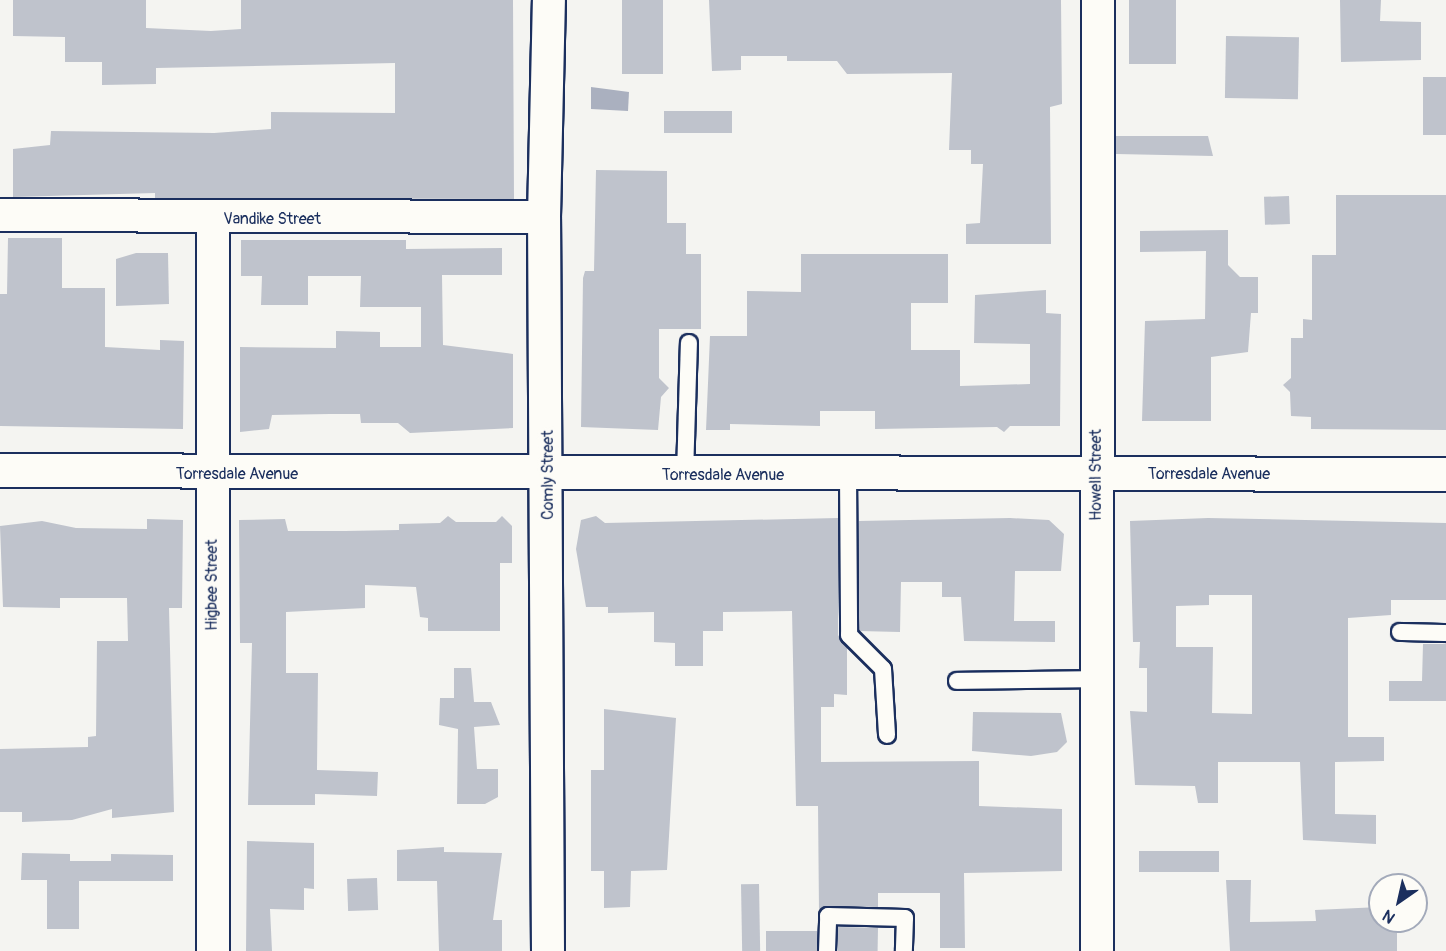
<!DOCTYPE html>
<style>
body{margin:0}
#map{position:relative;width:1446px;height:951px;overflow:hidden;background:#f4f4f1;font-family:Pangolin,sans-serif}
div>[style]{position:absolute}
.water>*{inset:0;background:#aab0bf}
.building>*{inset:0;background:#bfc3cc;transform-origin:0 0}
.roads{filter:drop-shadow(2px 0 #1b2f5e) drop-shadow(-2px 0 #1b2f5e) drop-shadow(0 2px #1b2f5e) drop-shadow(0 -2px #1b2f5e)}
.lane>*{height:16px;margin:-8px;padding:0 8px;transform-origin:8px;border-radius:8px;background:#fdfcf7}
.street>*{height:32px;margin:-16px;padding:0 16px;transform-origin:16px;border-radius:16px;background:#fdfcf7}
.secondary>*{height:33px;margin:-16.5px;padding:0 16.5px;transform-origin:16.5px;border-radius:16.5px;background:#fdfcf7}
span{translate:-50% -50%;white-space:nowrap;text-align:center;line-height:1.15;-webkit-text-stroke:6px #fdfcf7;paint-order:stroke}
.street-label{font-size:16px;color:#1b2f5e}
.north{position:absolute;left:1368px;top:873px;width:60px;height:60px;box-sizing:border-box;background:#fdfcf7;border:2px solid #a3aaba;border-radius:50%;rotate:214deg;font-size:16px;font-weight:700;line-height:24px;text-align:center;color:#1b2f5e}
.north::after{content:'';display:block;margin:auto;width:21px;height:27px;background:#1b2f5e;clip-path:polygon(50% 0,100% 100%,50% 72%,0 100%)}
</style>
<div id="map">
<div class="water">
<i style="clip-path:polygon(591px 87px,629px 92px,628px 111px,591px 109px)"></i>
</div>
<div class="building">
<i style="clip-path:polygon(13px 0,146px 0,146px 28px,211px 31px,241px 29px,241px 0,513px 0,514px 199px,155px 198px,155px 193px,13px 197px,13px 149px,50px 145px,51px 131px,214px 133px,271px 129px,271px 112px,395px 113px,395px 63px,156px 68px,156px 84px,102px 85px,102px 62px,65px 62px,65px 37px,13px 36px)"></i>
<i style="left:622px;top:0;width:41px;height:74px"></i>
<i style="clip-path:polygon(709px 0,1061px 0,1062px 104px,1050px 107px,1051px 244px,966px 244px,966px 224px,980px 223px,983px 164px,971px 164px,971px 150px,949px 150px,952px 73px,847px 74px,837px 61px,787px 61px,787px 56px,741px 56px,741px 70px,712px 71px)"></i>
<i style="left:1129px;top:0;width:47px;height:64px"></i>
<i style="clip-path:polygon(1340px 0,1381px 0,1380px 21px,1421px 22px,1421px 60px,1341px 62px)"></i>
<i style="left:1226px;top:36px;width:73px;height:62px;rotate:1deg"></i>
<i style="left:1423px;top:77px;width:23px;height:58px"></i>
<i style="left:664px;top:111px;width:68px;height:22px"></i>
<i style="clip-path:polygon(1116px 136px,1208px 136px,1213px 156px,1116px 154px)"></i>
<i style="clip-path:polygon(596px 170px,667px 171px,667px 223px,686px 223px,686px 254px,701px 254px,701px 329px,659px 329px,659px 378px,669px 388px,661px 397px,658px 430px,581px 427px,583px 278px,585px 271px,594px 271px)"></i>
<i style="clip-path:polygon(1336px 195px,1446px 195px,1446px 430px,1311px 429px,1311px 417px,1291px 416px,1290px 392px,1283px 385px,1291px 378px,1291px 338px,1303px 338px,1303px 319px,1312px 320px,1312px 255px,1336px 255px)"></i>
<i style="left:1289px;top:196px;width:28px;height:25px;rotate:88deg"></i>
<i style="clip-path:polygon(1228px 230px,1228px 265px,1240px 277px,1258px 277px,1258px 313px,1251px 313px,1248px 352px,1211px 357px,1211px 421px,1142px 421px,1145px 321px,1205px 319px,1206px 251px,1140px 252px,1140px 231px)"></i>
<i style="clip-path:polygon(8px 238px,62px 238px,62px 288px,105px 288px,105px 347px,160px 350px,160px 340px,184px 341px,183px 429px,0 426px,0 294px,7px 294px)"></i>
<i style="clip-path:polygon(241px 240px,406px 240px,406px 249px,502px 248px,502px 275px,442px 275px,443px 345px,513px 354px,513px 428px,410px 433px,398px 423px,361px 423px,360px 414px,330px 414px,272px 415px,269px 429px,240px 432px,240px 347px,336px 348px,336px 331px,380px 332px,380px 347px,421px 347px,421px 307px,360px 307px,361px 276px,308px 276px,308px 305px,261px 305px,262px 276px,241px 276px)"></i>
<i style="clip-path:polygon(136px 253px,168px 253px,169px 304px,116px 306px,116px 259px)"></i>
<i style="clip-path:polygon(801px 254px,948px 254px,948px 303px,911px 303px,911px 350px,960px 350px,960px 386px,1030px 384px,1030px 344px,974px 343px,975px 295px,1046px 290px,1046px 313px,1061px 314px,1060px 426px,1010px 426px,1004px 432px,997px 427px,875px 429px,875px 411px,820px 411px,820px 426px,730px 424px,730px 430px,706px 430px,710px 336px,747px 336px,747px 291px,801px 292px)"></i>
<i style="clip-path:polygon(448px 516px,456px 522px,496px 522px,502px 516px,512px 526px,512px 563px,500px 563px,500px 631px,428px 631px,428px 618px,420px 617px,416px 587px,365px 585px,365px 608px,286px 612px,286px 673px,318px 673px,317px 770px,378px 772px,377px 796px,315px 794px,315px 805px,248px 805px,252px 643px,240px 643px,239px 520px,285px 519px,288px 531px,345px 531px,399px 530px,399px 524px,440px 523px)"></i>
<i style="clip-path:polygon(596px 516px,605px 523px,838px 518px,838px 635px,847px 648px,847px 695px,834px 694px,834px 707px,821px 707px,821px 762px,979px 761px,979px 806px,1062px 809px,1062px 871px,964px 873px,965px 948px,940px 948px,940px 893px,878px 893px,878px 907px,828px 906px,819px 912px,818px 806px,796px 806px,792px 611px,723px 612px,723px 631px,703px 631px,703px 666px,675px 666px,675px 643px,654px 642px,654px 612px,608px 613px,608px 607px,586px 607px,576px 549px,581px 520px)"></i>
<i style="clip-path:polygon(1010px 518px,1049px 520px,1064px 534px,1061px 571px,1015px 571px,1014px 621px,1055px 621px,1055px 642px,964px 641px,961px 597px,942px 597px,942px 582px,901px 582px,900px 632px,859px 631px,859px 521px)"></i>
<i style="clip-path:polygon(evenodd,1208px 518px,1446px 523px,1446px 600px,1391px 600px,1391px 615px,1348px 618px,1348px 737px,1384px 737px,1384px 761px,1335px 762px,1335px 814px,1376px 815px,1376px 844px,1303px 840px,1300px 762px,1218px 762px,1218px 803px,1198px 803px,1195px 786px,1135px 785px,1130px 711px,1147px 712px,1147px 668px,1139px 668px,1140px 642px,1133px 642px,1130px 521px,1208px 518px,1209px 595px,1252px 595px,1252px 714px,1212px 713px,1213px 647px,1176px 647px,1176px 606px,1209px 605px,1209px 595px)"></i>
<i style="clip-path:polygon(147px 519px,183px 520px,182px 608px,169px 608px,174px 812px,112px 818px,112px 809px,72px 820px,22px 822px,22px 812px,0 812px,0 749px,88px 747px,88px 737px,96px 736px,97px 641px,128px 641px,127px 598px,60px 598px,60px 608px,3px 607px,0 526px,42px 521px,76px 528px,147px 529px)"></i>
<i style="clip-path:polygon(1423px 644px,1446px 644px,1446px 701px,1389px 701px,1389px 681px,1422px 681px)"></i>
<i style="clip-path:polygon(454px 668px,471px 668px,474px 702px,491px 702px,500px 725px,474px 727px,477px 769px,498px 769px,498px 797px,485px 804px,457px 804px,458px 729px,439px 725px,440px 698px,454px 698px)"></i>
<i style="clip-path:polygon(604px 709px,676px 718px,667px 870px,631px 871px,630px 907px,604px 908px,604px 871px,591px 871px,591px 770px,604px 770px)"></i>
<i style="clip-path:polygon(973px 712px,1061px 713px,1067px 742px,1057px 752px,1031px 756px,972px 751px)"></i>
<i style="clip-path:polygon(247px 841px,314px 843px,314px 889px,304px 888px,304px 910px,270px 909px,272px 951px,246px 951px)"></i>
<i style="clip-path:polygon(444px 847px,444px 852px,502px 853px,493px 920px,502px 920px,502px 951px,439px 951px,437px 881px,397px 881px,397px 850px)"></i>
<i style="left:1219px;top:851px;width:21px;height:80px;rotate:90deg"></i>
<i style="clip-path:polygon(22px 853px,70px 854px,70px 861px,111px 861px,111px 854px,173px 855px,173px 881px,79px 881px,79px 929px,47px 929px,47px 880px,21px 880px)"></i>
<i style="left:377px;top:878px;width:32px;height:30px;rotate:88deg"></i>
<i style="clip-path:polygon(1226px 880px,1251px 880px,1250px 922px,1316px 921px,1315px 910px,1380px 907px,1380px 921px,1397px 921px,1397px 951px,1230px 951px)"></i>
<i style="left:759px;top:884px;width:67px;height:18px;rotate:89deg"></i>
<i style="left:838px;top:927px;width:40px;height:24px;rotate:1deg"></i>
<i style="left:817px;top:931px;width:20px;height:51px;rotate:90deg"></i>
</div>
<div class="roads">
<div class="lane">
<i style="left:848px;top:474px;width:161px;rotate:89.6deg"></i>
<i style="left:849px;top:635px;width:48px;rotate:45deg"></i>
<i style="left:883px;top:669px;width:66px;rotate:86.5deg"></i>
<i style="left:685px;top:475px;width:132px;rotate:-88.3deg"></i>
<i style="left:1400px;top:632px;width:46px;rotate:1.2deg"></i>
<i style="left:957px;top:681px;width:139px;rotate:-0.8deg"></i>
<i style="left:827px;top:951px;width:35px;rotate:-88deg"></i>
<i style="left:828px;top:916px;width:77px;rotate:1.5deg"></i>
<i style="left:905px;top:918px;width:33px;rotate:92deg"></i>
</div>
<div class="street">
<i style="left:0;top:215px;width:544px;rotate:0.21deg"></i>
<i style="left:213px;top:219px;width:732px;rotate:90deg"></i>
<i style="left:548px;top:951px;width:734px;rotate:-90.31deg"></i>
<i style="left:544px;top:217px;width:217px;rotate:-88.7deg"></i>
<i style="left:1097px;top:951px;width:951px;rotate:-89.94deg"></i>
</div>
<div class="secondary">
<i style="left:0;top:470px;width:1446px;rotate:0.16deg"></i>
</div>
</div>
<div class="street-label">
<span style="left:272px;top:219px">Vandike Street</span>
<span style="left:237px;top:474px">Torresdale Avenue</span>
<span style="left:1209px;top:474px">Torresdale Avenue</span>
<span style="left:548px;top:475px;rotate:-90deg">Comly Street</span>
<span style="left:723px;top:475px">Torresdale Avenue</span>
<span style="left:1096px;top:475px;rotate:-90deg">Howell Street</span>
<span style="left:212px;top:585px;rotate:-90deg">Higbee Street</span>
</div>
<div class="north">N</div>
</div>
